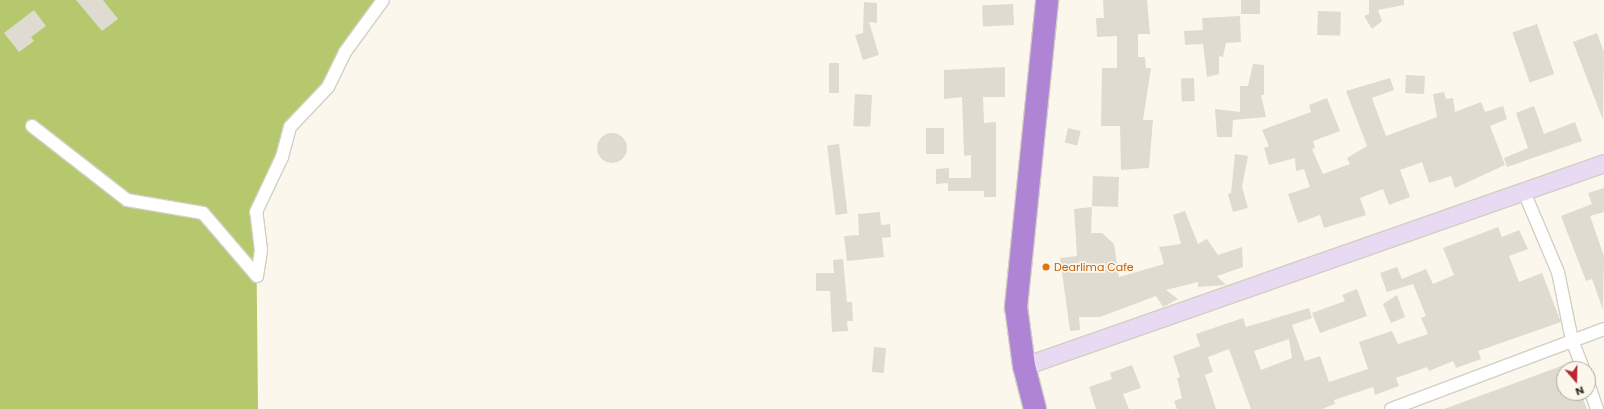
<!DOCTYPE html>
<style>
body{margin:0}
#map{position:relative;width:1604px;height:409px;overflow:hidden;background:#fbf7ec;font-family:Poppins,sans-serif}
div>[style]{position:absolute}
.forest>*{inset:0;background:#b6c86d}
.building>*{inset:0;background:#dfdbd1;transform-origin:0 0}
.round{border-radius:50%}
.roads{filter:drop-shadow(1px 0 #d3cfc5) drop-shadow(-1px 0 #d3cfc5) drop-shadow(0 1px #d3cfc5) drop-shadow(0 -1px #d3cfc5)}
.street>*{height:12px;margin:-6px;padding:0 6px;transform-origin:6px;border-radius:6px;background:#fff}
.secondary>*{height:17px;margin:-8.5px;padding:0 8.5px;transform-origin:8.5px;border-radius:8.5px;background:#e7daf2}
.highway>*{height:22px;margin:-11px;padding:0 11px;transform-origin:11px;border-radius:11px;background:#b084d5}
.dots>*{width:11px;height:11px;translate:-50% -50%;box-sizing:border-box;border:2px solid #fbf7ec;border-radius:50%}
span{translate:-50% -50%;white-space:nowrap;text-align:center;line-height:1.15;-webkit-text-stroke:3.5px #fbf7ec;paint-order:stroke}
.food-label{font-size:11px;color:#c56008}
.left{translate:0 -50%;text-align:left}
.north{position:absolute;left:1556px;top:361px;width:40px;height:40px;box-sizing:border-box;background:#fbf7ec;border:1px solid #aca9a1;border-radius:50%;rotate:160deg;font-size:11px;font-weight:700;line-height:16px;text-align:center;color:#353430}
.north::after{content:'';display:block;margin:auto;width:14px;height:18px;background:#b82834;clip-path:polygon(50% 0,100% 100%,50% 72%,0 100%)}
</style>
<div id="map">
<div class="forest">
<i style="clip-path:polygon(0 0,383px 0,328px 87px,305px 108px,256px 212px,258px 409px,0 409px)"></i>
</div>
<div class="building">
<i style="clip-path:polygon(76px 0,103px 0,118px 19px,102px 31px)"></i>
<i style="clip-path:polygon(1103px 0,1147px 0,1150px 34px,1138px 34px,1138px 57px,1145px 57px,1146px 68px,1151px 68px,1143px 120px,1153px 120px,1149px 168px,1121px 170px,1120px 126px,1101px 126px,1102px 68px,1117px 68px,1117px 36px,1097px 37px,1096px 18px,1104px 18px)"></i>
<i style="left:1241px;top:0;width:19px;height:14px"></i>
<i style="clip-path:polygon(1369px 0,1404px 0,1404px 5px,1378px 10px,1382px 21px,1372px 29px,1364px 16px,1369px 14px)"></i>
<i style="clip-path:polygon(864px 2px,877px 3px,877px 23px,869px 22px,879px 55px,863px 60px,855px 35px,863px 33px)"></i>
<i style="left:1013px;top:4px;width:21px;height:31px;rotate:87deg"></i>
<i style="clip-path:polygon(34px 10px,46px 26px,31px 37px,34px 41px,19px 52px,4px 33px)"></i>
<i style="left:1318px;top:11px;width:23px;height:24px;rotate:2deg"></i>
<i style="clip-path:polygon(1240px 16px,1241px 42px,1226px 43px,1223px 57px,1219px 56px,1219px 74px,1207px 77px,1203px 44px,1185px 45px,1184px 31px,1203px 30px,1202px 18px)"></i>
<i style="left:1537px;top:24px;width:53px;height:26px;rotate:71deg"></i>
<i style="clip-path:polygon(1597px 33px,1604px 52px,1603px 120px,1573px 42px)"></i>
<i style="left:839px;top:63px;width:30px;height:10px;rotate:90deg"></i>
<i style="clip-path:polygon(1253px 64px,1264px 65px,1264px 95px,1261px 95px,1266px 117px,1233px 120px,1232px 137px,1217px 137px,1215px 109px,1240px 112px,1240px 86px,1248px 86px)"></i>
<i style="clip-path:polygon(1005px 67px,1005px 97px,983px 97px,984px 123px,996px 122px,996px 197px,984px 197px,984px 191px,948px 191px,948px 183px,936px 184px,936px 169px,949px 168px,949px 178px,971px 178px,971px 155px,964px 156px,962px 97px,944px 99px,944px 70px)"></i>
<i style="left:1406px;top:75px;width:19px;height:18px;rotate:3deg"></i>
<i style="left:1194px;top:78px;width:23px;height:13px;rotate:88deg"></i>
<i style="clip-path:polygon(1390px 78px,1394px 90px,1372px 98px,1386px 136px,1437px 117px,1433px 94px,1444px 92px,1446px 99px,1453px 98px,1455px 112px,1481px 102px,1485px 112px,1503px 106px,1507px 119px,1490px 126px,1505px 165px,1455px 188px,1451px 176px,1429px 183px,1422px 162px,1400px 170px,1410px 197px,1389px 205px,1383px 189px,1360px 198px,1366px 215px,1324px 228px,1320px 215px,1298px 223px,1288px 194px,1310px 187px,1304px 169px,1296px 171px,1295px 158px,1269px 165px,1264px 148px,1269px 146px,1262px 130px,1311px 112px,1309px 105px,1327px 98px,1340px 131px,1313px 141px,1315px 148px,1312px 149px,1323px 174px,1350px 164px,1347px 158px,1367px 146px,1346px 91px)"></i>
<i style="left:855px;top:94px;width:17px;height:32px;rotate:3deg"></i>
<i style="clip-path:polygon(1534px 106px,1544px 134px,1575px 122px,1582px 141px,1507px 167px,1504px 158px,1528px 148px,1516px 113px)"></i>
<i style="left:926px;top:128px;width:18px;height:26px"></i>
<i style="left:1068px;top:128px;width:13px;height:15px;rotate:13deg"></i>
<i class="round" style="left:597px;top:133px;width:30px;height:30px"></i>
<i style="left:839px;top:144px;width:70px;height:12px;rotate:83deg"></i>
<i style="clip-path:polygon(1235px 154px,1248px 156px,1242px 187px,1248px 208px,1233px 212px,1228px 194px,1231px 193px)"></i>
<i style="left:1119px;top:177px;width:30px;height:26px;rotate:92deg"></i>
<i style="clip-path:polygon(1604px 188px,1604px 212px,1590px 216px,1604px 256px,1603px 310px,1592px 279px,1586px 281px,1561px 216px,1592px 204px,1588px 193px)"></i>
<i style="clip-path:polygon(1092px 207px,1091px 233px,1102px 233px,1114px 244px,1119px 277px,1164px 264px,1159px 247px,1181px 244px,1173px 215px,1185px 211px,1198px 244px,1207px 239px,1218px 255px,1242px 247px,1243px 267px,1217px 276px,1226px 285px,1198px 287px,1198px 282px,1166px 290px,1178px 299px,1163px 307px,1156px 296px,1100px 317px,1079px 317px,1080px 330px,1070px 331px,1060px 258px,1077px 256px,1074px 209px)"></i>
<i style="clip-path:polygon(880px 212px,881px 225px,890px 224px,891px 237px,882px 238px,884px 257px,847px 261px,844px 236px,859px 235px,858px 214px)"></i>
<i style="clip-path:polygon(evenodd,1498px 227px,1502px 237px,1519px 230px,1528px 249px,1509px 256px,1519px 282px,1542px 273px,1561px 322px,1478px 351px,1481px 359px,1456px 368px,1453px 361px,1429px 371px,1427px 367px,1396px 378px,1399px 386px,1375px 395px,1373px 387px,1334px 400px,1335px 404px,1322px 409px,1251px 409px,1229px 349px,1208px 357px,1213px 372px,1205px 375px,1216px 409px,1177px 409px,1174px 401px,1182px 398px,1177px 378px,1180px 377px,1173px 356px,1200px 346px,1196px 334px,1243px 318px,1246px 327px,1309px 308px,1312px 318px,1292px 325px,1305px 361px,1320px 356px,1329px 382px,1368px 369px,1359px 342px,1392px 331px,1398px 344px,1428px 334px,1421px 318px,1426px 316px,1413px 284px,1387px 292px,1380px 273px,1397px 267px,1402px 279px,1426px 269px,1433px 284px,1454px 275px,1443px 248px,1498px 227px,1289px 339px,1292px 358px,1261px 370px,1254px 351px,1289px 339px)"></i>
<i style="clip-path:polygon(843px 259px,847px 302px,852px 302px,853px 321px,847px 321px,848px 331px,832px 332px,830px 291px,816px 291px,816px 273px,834px 273px,833px 260px)"></i>
<i style="clip-path:polygon(1357px 289px,1367px 316px,1320px 333px,1312px 313px,1345px 301px,1342px 295px)"></i>
<i style="clip-path:polygon(1397px 295px,1405px 317px,1391px 323px,1383px 304px)"></i>
<i style="left:874px;top:347px;width:12px;height:25px;rotate:5deg"></i>
<i style="clip-path:polygon(1132px 365px,1141px 388px,1123px 394px,1129px 409px,1096px 409px,1089px 387px,1112px 379px,1110px 373px)"></i>
<i style="clip-path:polygon(1564px 365px,1564px 393px,1581px 393px,1587px 409px,1444px 409px)"></i>
</div>
<div class="roads">
<div class="street">
<i style="left:32px;top:126px;width:120px;rotate:37.9deg"></i>
<i style="left:127px;top:200px;width:77px;rotate:9.7deg"></i>
<i style="left:203px;top:213px;width:83px;rotate:49.4deg"></i>
<i style="left:1524px;top:192px;width:87px;rotate:67deg"></i>
<i style="left:1558px;top:272px;width:69px;rotate:78.4deg"></i>
<i style="left:1572px;top:340px;width:31px;rotate:69deg"></i>
<i style="left:257px;top:276px;width:26px;rotate:-81deg"></i>
<i style="left:261px;top:250px;width:38px;rotate:-97deg"></i>
<i style="left:256px;top:212px;width:61px;rotate:-64.7deg"></i>
<i style="left:282px;top:157px;width:31px;rotate:-75deg"></i>
<i style="left:290px;top:127px;width:55px;rotate:-46.5deg"></i>
<i style="left:328px;top:87px;width:39px;rotate:-64deg"></i>
<i style="left:345px;top:52px;width:64px;rotate:-53.8deg"></i>
<i style="left:1588px;top:383px;width:28px;rotate:71deg"></i>
<i style="left:1391px;top:409px;width:228px;rotate:-20.6deg"></i>
</div>
<div class="secondary">
<i style="left:1024px;top:366px;width:614px;rotate:-19.29deg"></i>
</div>
<div class="highway">
<i style="left:1035px;top:409px;width:44px;rotate:-104.3deg"></i>
<i style="left:1024px;top:366px;width:60px;rotate:-97.7deg"></i>
<i style="left:1016px;top:307px;width:309px;rotate:-84.2deg"></i>
</div>
</div>
<div class="dots">
<i style="left:1046px;top:267px;background:#e8710a"></i>
</div>
<div class="food-label">
<span class="left" style="left:1054px;top:267px">Dearlima Cafe</span>
</div>
<div class="north">N</div>
</div>
